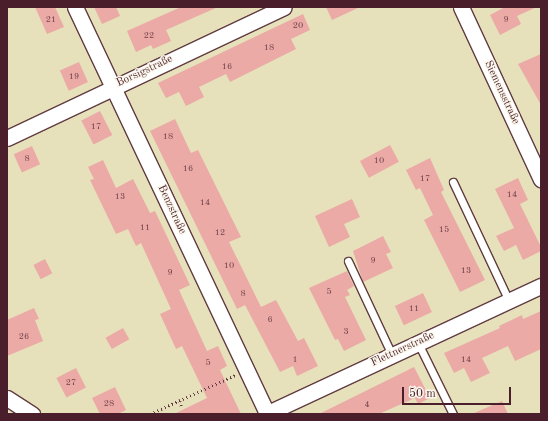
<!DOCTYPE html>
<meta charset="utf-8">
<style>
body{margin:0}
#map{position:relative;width:548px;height:421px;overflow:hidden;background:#e6e0bb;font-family:"Old Standard TT",serif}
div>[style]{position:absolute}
.building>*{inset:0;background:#ebaaa6;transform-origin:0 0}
.path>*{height:2.5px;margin-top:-1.25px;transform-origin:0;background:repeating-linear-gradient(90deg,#613c41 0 1px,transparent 0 4px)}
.roads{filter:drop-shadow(1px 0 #613c41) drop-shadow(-1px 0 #613c41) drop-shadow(0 1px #613c41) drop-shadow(0 -1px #613c41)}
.service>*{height:7px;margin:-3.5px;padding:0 3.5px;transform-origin:3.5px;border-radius:3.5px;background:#fff}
.minor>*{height:15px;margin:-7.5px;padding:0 7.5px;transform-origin:7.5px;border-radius:7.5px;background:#fff}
span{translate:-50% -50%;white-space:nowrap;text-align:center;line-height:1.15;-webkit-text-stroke:3px #fbf7ec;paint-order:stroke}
.number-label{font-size:9px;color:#72424a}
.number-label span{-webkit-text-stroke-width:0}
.street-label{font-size:11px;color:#4a1f2b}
.frame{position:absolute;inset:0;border:8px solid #4a1f2b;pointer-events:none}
.scale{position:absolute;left:402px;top:387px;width:109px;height:18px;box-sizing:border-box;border:2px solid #4a1f2b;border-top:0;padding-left:5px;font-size:12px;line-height:14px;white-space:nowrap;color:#4a1f2b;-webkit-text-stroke:3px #fbf7ec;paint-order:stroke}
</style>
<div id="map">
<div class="building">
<i style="clip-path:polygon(35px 7px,55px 7px,64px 27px,47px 34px)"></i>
<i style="clip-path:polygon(94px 7px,116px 7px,120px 16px,102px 24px)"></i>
<i style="clip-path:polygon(181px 7px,218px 7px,166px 30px,171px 41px,153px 49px,151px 45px,136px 52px,127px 31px)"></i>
<i style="clip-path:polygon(326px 7px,360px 7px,332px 20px)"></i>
<i style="clip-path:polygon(505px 7px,537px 7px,517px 16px,521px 24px,500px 35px,490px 15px)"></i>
<i style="clip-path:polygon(303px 14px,310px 30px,291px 39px,296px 49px,230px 82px,226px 74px,199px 87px,204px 97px,186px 106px,179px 92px,166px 98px,158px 83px)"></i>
<i style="clip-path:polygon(541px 54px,541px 105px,518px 64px)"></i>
<i style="left:79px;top:62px;width:22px;height:21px;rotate:66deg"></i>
<i style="left:100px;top:111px;width:27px;height:21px;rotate:63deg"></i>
<i style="clip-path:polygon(175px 119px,191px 153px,198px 150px,241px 237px,229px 242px,261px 307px,276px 300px,298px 341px,304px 338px,318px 366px,297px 376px,293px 366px,280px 372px,245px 305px,237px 309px,150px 131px)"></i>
<i style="left:390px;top:145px;width:19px;height:34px;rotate:62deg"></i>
<i style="left:32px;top:146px;width:20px;height:20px;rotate:66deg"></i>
<i style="clip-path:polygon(430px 158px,444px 190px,441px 192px,485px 280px,460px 292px,424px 220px,433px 215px,420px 188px,416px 190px,406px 170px)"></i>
<i style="clip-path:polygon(103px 160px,116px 188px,133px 179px,150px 213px,155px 211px,190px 285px,179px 290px,207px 351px,218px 346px,227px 366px,220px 370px,241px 414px,174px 414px,207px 398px,182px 346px,176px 349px,160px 314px,171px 309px,141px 243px,136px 246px,128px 229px,116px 234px,90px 180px,94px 179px,88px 167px)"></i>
<i style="clip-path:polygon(518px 178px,528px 200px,520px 204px,541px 247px,541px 251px,523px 260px,516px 245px,504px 251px,496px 236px,514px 228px,495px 189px)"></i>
<i style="clip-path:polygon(352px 199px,360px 217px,344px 224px,350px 237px,329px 247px,315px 216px)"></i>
<i style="clip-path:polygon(383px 236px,391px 252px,386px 254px,393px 268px,363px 282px,353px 251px)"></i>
<i style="left:45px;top:259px;width:16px;height:13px;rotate:63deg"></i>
<i style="clip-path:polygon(347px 271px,354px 286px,347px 290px,350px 295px,345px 297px,366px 340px,344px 351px,338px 339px,335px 340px,309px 288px)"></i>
<i style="left:423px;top:293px;width:21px;height:31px;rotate:65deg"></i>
<i style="clip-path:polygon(34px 308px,39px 319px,35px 320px,43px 341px,7px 356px,7px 320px)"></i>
<i style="clip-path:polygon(541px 311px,541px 349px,515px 361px,508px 346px,482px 358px,490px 373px,471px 382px,464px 368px,454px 373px,444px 353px,500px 328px,499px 326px,522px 315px,523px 319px)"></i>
<i style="left:123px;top:328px;width:13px;height:20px;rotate:61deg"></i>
<i style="clip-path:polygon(414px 367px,430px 398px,418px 404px,415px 398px,379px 414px,319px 414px)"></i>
<i style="left:76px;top:368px;width:22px;height:22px;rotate:63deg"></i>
<i style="clip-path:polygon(115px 387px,126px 410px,118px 414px,100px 414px,92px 398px)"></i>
<i style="clip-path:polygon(502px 401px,508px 414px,472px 414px)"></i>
</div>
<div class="path">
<i style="left:180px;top:401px;width:7px;rotate:74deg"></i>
<i style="left:150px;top:414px;width:94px;rotate:-24.6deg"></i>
</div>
<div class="roads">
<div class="service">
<i style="left:453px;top:182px;width:132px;rotate:64.8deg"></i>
<i style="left:348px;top:261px;width:104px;rotate:64.9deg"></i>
<i style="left:418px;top:343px;width:79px;rotate:63.8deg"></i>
</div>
<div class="minor">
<i style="left:75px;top:7px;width:449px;rotate:64.7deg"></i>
<i style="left:461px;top:7px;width:190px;rotate:65.1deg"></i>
<i style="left:7px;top:138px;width:306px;rotate:-25.3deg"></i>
<i style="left:7px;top:398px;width:30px;rotate:33deg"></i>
<i style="left:266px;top:414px;width:303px;rotate:-25deg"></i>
</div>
</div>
<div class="number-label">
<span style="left:51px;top:20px">21</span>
<span style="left:506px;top:20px">9</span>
<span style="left:298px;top:26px">20</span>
<span style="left:149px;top:36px">22</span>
<span style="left:269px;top:48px">18</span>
<span style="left:227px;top:67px">16</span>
<span style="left:74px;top:77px">19</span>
<span style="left:96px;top:127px">17</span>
<span style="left:168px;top:137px">18</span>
<span style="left:27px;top:159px">8</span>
<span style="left:379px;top:161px">10</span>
<span style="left:188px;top:169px">16</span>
<span style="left:425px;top:179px">17</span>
<span style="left:512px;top:195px">14</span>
<span style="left:120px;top:197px">13</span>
<span style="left:205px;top:203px">14</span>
<span style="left:145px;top:228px">11</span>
<span style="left:444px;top:230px">15</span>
<span style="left:220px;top:233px">12</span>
<span style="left:373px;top:261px">9</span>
<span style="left:229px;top:266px">10</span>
<span style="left:466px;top:271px">13</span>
<span style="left:170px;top:273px">9</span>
<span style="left:329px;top:292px">5</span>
<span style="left:243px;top:294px">8</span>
<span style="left:414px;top:309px">11</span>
<span style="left:270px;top:320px">6</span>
<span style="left:346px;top:332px">3</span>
<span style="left:24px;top:337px">26</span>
<span style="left:295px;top:360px">1</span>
<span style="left:466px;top:360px">14</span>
<span style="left:208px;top:363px">5</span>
<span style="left:71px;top:383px">27</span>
<span style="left:109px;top:404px">28</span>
<span style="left:367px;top:405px">4</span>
</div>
<div class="street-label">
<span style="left:145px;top:72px;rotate:-25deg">Borsigstraße</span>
<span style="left:501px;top:93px;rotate:65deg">Siemensstraße</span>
<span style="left:171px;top:210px;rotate:65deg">Benzstraße</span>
<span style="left:403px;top:350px;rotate:-25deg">Flettnerstraße</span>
</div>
<div class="frame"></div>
<div class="scale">50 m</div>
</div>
